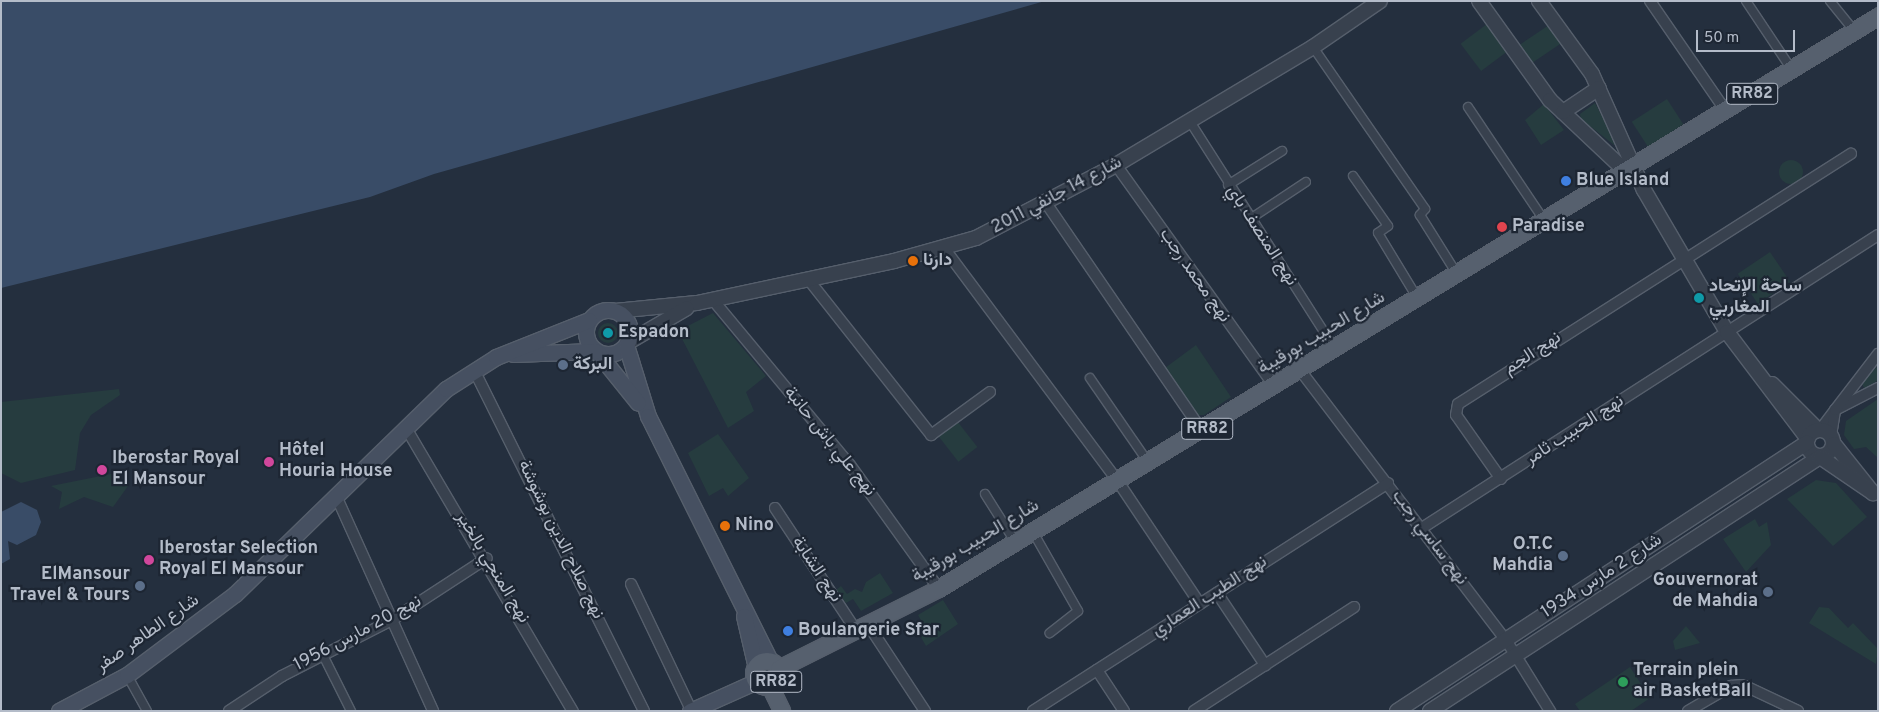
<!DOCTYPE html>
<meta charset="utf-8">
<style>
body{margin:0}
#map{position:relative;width:1879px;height:712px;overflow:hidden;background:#242f3e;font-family:Overpass,Vazirmatn,sans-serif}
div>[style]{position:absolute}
.green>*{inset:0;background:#263c3f;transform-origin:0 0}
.round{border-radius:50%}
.water>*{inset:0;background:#394c67}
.roads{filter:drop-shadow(1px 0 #565f6c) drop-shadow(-1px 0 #565f6c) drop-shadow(0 1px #565f6c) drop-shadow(0 -1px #565f6c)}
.pedestrian>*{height:8px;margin:-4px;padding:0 4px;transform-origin:4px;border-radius:4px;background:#38414e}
.minor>*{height:10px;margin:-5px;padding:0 5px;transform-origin:5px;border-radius:5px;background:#38414e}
.tertiary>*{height:14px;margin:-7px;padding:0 7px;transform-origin:7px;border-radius:7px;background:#38414e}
.tertiary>.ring{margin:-7px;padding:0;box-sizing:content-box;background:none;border:14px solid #38414e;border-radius:50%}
.secondary>*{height:15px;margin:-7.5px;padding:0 7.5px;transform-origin:7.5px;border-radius:7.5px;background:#465061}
.secondary>.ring{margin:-7.5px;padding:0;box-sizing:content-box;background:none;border:15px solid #465061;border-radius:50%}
.primary>*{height:16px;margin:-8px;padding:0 8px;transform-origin:8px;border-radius:8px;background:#56606e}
.primary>.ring{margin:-8px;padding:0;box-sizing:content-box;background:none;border:16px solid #56606e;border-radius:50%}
.dots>*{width:14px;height:14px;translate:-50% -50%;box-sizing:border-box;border:2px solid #1d2633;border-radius:50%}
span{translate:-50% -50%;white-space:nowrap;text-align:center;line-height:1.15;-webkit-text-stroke:4.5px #1d2633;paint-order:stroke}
.shield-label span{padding:1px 4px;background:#1d2633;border:1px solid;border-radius:4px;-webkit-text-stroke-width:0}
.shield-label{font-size:16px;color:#b4bcc9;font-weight:700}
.poi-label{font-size:18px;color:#b4bcc9;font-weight:700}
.left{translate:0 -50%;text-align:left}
.right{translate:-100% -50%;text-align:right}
.street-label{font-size:18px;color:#b4bcc9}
.frame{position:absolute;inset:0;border:2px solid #b4bcc9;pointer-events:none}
.scale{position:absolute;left:1696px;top:30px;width:99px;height:22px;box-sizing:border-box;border:2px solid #b4bcc9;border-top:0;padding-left:6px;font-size:15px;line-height:18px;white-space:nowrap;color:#b4bcc9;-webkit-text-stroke:4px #1d2633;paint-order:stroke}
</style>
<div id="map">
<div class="green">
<i style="left:1487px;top:24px;width:34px;height:33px;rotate:53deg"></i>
<i style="left:1549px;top:25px;width:22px;height:38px;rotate:56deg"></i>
<i style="left:1667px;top:99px;width:30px;height:42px;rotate:57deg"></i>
<i style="clip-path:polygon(1595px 103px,1616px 143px,1614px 145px,1581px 119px,1580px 114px)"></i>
<i style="clip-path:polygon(1544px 104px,1564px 130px,1541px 145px,1525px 120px)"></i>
<i class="round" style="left:1779px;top:160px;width:24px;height:24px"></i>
<i style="left:1770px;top:252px;width:36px;height:39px;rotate:56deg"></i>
<i style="clip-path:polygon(713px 313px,766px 376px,746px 392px,754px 411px,728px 428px,678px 331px)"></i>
<i class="round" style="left:598px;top:323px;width:20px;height:20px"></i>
<i style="clip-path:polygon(1196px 345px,1231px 397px,1204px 415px,1198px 415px,1165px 368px)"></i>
<i style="clip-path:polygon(1878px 366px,1878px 380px,1865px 389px,1861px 383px)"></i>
<i style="clip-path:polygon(119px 389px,120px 395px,91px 415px,80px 433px,75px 470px,21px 483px,1px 473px,1px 402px)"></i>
<i style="clip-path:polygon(1878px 399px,1878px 458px,1866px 447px,1854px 449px,1844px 435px,1846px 421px)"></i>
<i style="left:957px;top:421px;width:33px;height:24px;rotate:52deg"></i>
<i style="clip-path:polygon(718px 434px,749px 478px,728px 496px,723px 488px,709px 496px,688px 453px)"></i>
<i style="clip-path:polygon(116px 473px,128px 486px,113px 507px,84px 497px,59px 509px,62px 492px,51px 486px)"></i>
<i style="clip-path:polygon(1816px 480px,1836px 483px,1867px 517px,1833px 546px,1787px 499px)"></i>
<i style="clip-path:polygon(1755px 519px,1759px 527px,1767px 522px,1771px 545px,1746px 572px,1723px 539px)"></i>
<i style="clip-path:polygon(880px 573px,893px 593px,861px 611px,853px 599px,846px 603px,836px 590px,841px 586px,847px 594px,855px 589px,862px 592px,866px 582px)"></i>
<i style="clip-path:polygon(943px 600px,958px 624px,926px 646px,919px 634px,926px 629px,918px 615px)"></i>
<i style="clip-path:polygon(1819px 607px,1829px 608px,1848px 628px,1853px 623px,1878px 649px,1876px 664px,1809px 623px)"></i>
<i style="clip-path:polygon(1686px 626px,1700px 643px,1675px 650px,1673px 641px)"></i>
<i style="clip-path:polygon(1630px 667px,1650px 698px,1631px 711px,1580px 711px,1575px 704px)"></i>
</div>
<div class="water">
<i style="clip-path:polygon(1px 1px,1045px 1px,434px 174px,370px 197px,1px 288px)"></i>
<i style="clip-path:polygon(21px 502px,37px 510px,41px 522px,36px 535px,17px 545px,8px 541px,10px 559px,1px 564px,1px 512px)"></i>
</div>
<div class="roads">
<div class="pedestrian">
<i style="left:1746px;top:1px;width:83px;rotate:56.3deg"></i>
<i style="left:1830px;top:1px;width:38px;rotate:51deg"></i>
<i style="left:1313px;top:47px;width:197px;rotate:55.3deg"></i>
<i style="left:1425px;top:209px;width:8px;rotate:130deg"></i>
<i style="left:1420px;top:215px;width:70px;rotate:57.9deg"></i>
<i style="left:1468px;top:107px;width:136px;rotate:56.1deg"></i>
<i style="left:1189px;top:120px;width:272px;rotate:57.5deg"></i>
<i style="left:1353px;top:176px;width:61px;rotate:55deg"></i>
<i style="left:1388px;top:226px;width:12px;rotate:145deg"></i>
<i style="left:1378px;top:233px;width:77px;rotate:58.8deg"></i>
<i style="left:1228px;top:185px;width:64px;rotate:-32.2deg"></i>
<i style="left:1250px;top:219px;width:67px;rotate:-33.5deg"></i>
<i style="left:1090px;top:378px;width:102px;rotate:55.4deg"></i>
<i style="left:985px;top:494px;width:58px;rotate:57.7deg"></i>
<i style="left:1033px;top:532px;width:91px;rotate:60.3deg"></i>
<i style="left:1078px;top:611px;width:36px;rotate:142deg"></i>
<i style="left:322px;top:653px;width:65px;rotate:63.4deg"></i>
<i style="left:127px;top:675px;width:41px;rotate:60.9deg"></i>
</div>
<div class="minor">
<i style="left:1650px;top:1px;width:134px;rotate:55.4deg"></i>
<i style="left:1116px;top:165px;width:272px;rotate:54.4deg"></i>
<i style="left:1046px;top:203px;width:278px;rotate:55.6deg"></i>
<i style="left:944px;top:248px;width:289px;rotate:53.3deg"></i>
<i style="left:1117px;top:480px;width:149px;rotate:56.2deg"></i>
<i style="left:808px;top:279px;width:199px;rotate:51.7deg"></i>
<i style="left:931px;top:435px;width:73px;rotate:-36.1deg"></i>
<i style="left:713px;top:300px;width:214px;rotate:50.3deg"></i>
<i style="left:850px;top:465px;width:153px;rotate:54.3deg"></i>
<i style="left:474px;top:370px;width:381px;rotate:63.5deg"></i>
<i style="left:1300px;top:370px;width:340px;rotate:52.7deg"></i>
<i style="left:1506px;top:640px;width:84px;rotate:58.2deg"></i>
<i style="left:406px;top:428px;width:329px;rotate:59.5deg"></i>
<i style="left:1820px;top:430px;width:25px;rotate:-53deg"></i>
<i style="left:1835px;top:410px;width:48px;rotate:-27.1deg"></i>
<i style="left:1831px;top:436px;width:26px;rotate:-81deg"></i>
<i style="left:1835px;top:410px;width:71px;rotate:-52.5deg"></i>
<i style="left:1501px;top:479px;width:78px;rotate:-125.1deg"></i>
<i style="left:1456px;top:415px;width:11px;rotate:-80deg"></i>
<i style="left:1458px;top:404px;width:466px;rotate:-32.5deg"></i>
<i style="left:337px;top:498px;width:234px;rotate:65.7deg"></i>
<i style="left:775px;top:508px;width:149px;rotate:56.5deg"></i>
<i style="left:1422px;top:528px;width:542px;rotate:-32.72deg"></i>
<i style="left:631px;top:584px;width:140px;rotate:64.5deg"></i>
<i style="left:1217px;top:593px;width:87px;rotate:56.3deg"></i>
<i style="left:869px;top:626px;width:102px;rotate:56.6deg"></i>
<i style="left:1097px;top:670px;width:49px;rotate:56.6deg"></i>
<i style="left:229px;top:711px;width:64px;rotate:-33.4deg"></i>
<i style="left:282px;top:676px;width:123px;rotate:-27deg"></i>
<i style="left:392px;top:620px;width:113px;rotate:-33.1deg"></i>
<i style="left:1033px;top:711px;width:422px;rotate:-32.7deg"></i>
<i style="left:1194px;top:711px;width:191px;rotate:-33deg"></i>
<i style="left:1688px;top:711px;width:50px;rotate:-30.2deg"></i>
<i style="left:1731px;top:686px;width:12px;rotate:-5deg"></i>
<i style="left:1743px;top:685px;width:61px;rotate:25.3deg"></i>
</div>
<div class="tertiary">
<i style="left:1479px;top:1px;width:122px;rotate:54.4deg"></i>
<i style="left:1550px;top:100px;width:114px;rotate:43.2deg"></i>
<i style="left:1539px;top:1px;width:90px;rotate:54deg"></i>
<i style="left:1592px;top:74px;width:127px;rotate:65.9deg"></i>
<i style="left:1644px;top:190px;width:164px;rotate:59.7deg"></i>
<i style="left:1727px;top:332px;width:134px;rotate:52.9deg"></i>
<i style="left:1563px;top:112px;width:43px;rotate:-33.7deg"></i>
<i style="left:615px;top:311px;width:82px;rotate:-5.6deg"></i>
<i style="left:697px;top:303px;width:201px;rotate:-12deg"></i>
<i style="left:894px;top:261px;width:85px;rotate:-15.7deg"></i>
<i style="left:976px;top:238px;width:158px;rotate:-27.5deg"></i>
<i style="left:1116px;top:165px;width:230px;rotate:-30.9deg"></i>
<i style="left:1313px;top:47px;width:81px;rotate:-34.5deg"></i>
<i style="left:627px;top:343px;width:69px;rotate:-30.3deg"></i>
<i style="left:1772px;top:384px;width:65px;rotate:45deg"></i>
<i class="ring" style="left:1807px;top:430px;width:12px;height:12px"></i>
<i style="left:1834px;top:444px;width:63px;rotate:51.5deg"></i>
<i style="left:1397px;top:711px;width:490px;rotate:-33.2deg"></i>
<i style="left:1430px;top:711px;width:465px;rotate:-33.1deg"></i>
<i style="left:1820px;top:457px;width:64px;rotate:34.2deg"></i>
</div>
<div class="secondary">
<i class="ring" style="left:586px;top:310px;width:29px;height:29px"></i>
<i style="left:626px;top:345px;width:74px;rotate:72.8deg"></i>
<i style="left:648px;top:416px;width:274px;rotate:63.5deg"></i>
<i style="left:597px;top:352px;width:65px;rotate:51.2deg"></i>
<i style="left:513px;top:354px;width:82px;rotate:-2.1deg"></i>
<i style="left:744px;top:616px;width:53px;rotate:77deg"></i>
<i style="left:59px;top:711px;width:77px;rotate:-27.9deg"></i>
<i style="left:127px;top:675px;width:135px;rotate:-36.9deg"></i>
<i style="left:235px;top:594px;width:294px;rotate:-44.2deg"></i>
<i style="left:446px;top:389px;width:59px;rotate:-32.6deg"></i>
<i style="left:496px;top:357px;width:100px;rotate:-21.7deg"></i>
<i style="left:690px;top:711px;width:73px;rotate:-24.1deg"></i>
</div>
<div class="primary">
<i class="ring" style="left:754px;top:661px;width:10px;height:10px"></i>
<i style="left:779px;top:669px;width:179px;rotate:-26.6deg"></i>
<i style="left:939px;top:589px;width:1100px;rotate:-31.35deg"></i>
<i style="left:770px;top:686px;width:28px;rotate:64deg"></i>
</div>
</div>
<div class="dots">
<i style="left:1566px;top:181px;background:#3f7fe0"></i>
<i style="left:1502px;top:227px;background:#e0444e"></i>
<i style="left:913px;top:261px;background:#e8710a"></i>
<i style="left:1699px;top:298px;background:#0f9aa8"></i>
<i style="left:608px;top:333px;background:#0f9aa8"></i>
<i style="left:563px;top:365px;background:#5c6f8a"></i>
<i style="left:269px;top:462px;background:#d1479c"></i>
<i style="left:102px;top:470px;background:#d1479c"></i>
<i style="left:725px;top:526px;background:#e8710a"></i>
<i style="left:1563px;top:556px;background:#5c6f8a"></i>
<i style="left:149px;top:560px;background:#d1479c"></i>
<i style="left:140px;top:586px;background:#5c6f8a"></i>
<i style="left:1768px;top:592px;background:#5c6f8a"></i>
<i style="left:788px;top:631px;background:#3f7fe0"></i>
<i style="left:1623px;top:682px;background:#2e9e5b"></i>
</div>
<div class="shield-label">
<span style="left:1752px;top:94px">RR82</span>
<span style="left:1207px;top:429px">RR82</span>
<span style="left:776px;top:682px">RR82</span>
</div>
<div class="poi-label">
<span class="left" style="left:1576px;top:181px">Blue Island</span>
<span class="left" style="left:1512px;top:227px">Paradise</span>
<span class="left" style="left:923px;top:261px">دارنا</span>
<span class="left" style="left:1709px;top:298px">ساحة الإتحاد<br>المغاربي</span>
<span class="left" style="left:618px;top:333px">Espadon</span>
<span class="left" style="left:573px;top:365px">البركة</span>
<span class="left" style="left:279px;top:462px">Hôtel<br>Houria House</span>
<span class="left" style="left:112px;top:470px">Iberostar Royal<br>El Mansour</span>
<span class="left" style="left:735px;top:526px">Nino</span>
<span class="right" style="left:1553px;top:556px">O.T.C<br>Mahdia</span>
<span class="left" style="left:159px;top:560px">Iberostar Selection<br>Royal El Mansour</span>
<span class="right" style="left:130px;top:586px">ElMansour<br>Travel &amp; Tours</span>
<span class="right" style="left:1758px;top:592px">Gouvernorat<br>de Mahdia</span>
<span class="left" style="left:798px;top:631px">Boulangerie Sfar</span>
<span class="left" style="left:1633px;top:682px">Terrain plein<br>air BasketBall</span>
</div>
<div class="street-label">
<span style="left:1057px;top:196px;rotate:-28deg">شارع 14 جانفي 2011</span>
<span style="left:1261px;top:236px;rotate:57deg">نهج المنصف باي</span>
<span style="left:1194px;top:276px;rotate:55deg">نهج محمد رجب</span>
<span style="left:1322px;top:334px;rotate:-31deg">شارع الحبيب بورقيبة</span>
<span style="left:1533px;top:354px;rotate:-33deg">نهج الجم</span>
<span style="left:1575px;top:431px;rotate:-33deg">نهج الحبيب ثامر</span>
<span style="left:829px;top:442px;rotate:51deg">نهج علي باش حانبة</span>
<span style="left:1429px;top:538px;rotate:53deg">نهج ساسي رجب</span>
<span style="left:560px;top:540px;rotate:64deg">نهج صلاح الدين بوشوشة</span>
<span style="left:976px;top:542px;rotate:-31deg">شارع الحبيب بورقيبة</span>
<span style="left:492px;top:568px;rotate:59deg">نهج المنجي بالخير</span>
<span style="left:816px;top:570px;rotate:56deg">نهج الشابة</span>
<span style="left:1602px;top:577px;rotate:-33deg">شارع 2 مارس 1934</span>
<span style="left:1210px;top:597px;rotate:-33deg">نهج الطيب العماري</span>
<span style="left:148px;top:634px;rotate:-35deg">شارع الطاهر صفر</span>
<span style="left:358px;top:634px;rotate:-28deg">نهج 20 مارس 1956</span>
</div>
<div class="frame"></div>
<div class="scale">50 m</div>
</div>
